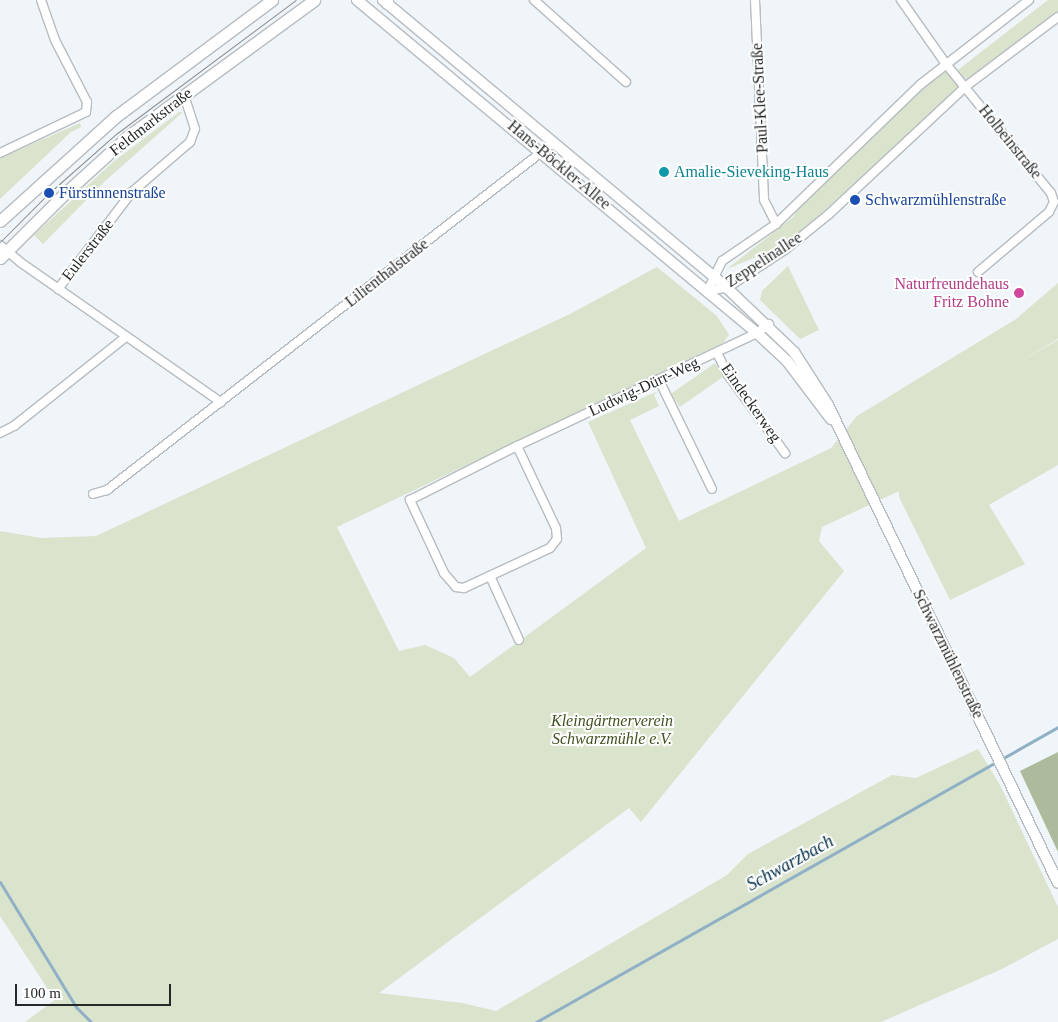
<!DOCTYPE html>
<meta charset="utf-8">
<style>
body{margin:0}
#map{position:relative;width:1058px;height:1022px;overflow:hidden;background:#eff5f9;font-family:Georgia,serif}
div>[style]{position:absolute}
.green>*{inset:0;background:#dae4cd;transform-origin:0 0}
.forest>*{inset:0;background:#adba9b}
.stream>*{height:3px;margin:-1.5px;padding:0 1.5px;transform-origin:1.5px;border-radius:1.5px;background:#90b0c5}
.roads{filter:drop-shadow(1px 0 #b7bcc0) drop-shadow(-1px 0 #b7bcc0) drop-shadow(0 1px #b7bcc0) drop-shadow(0 -1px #b7bcc0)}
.minor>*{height:8px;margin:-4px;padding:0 4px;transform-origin:4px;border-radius:4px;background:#fff}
.tertiary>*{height:10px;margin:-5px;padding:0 5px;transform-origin:5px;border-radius:5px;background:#fff}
.secondary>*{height:11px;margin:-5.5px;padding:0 5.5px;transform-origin:5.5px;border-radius:5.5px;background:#fff}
.tram>*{height:1px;margin:-0.5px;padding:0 0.5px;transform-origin:0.5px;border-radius:0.5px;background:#898e90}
.dots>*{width:14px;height:14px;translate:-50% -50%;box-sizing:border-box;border:2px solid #fff;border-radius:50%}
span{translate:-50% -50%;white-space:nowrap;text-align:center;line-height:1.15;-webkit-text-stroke:4px #fff;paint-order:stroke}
.street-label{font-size:16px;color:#26292a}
.culture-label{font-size:16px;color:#0d838f}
.left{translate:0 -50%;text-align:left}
.transit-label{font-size:16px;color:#164399}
.hotel-label{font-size:16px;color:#b23c85}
.right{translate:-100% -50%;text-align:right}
.park-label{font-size:16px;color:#3f511f;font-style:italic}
.water-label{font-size:18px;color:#032f46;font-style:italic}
.scale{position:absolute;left:15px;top:984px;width:156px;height:22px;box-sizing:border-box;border:2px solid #26292a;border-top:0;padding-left:6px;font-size:15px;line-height:18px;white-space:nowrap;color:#26292a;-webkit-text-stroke:4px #fff;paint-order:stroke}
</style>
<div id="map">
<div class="green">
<i style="clip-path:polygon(1048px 0,1058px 0,1058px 17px,968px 79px,800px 233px,773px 250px,727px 269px,793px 217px,807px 194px,947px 64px,954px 73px)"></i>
<i style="clip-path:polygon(179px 112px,183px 112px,103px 183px,43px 244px,34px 235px,113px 162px)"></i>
<i style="clip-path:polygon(80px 123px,81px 127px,71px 132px,0 199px,0 158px)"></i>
<i style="clip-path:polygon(788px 266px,819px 330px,800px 339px,760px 300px,762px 291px)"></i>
<i style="clip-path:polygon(657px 267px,717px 316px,729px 335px,723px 343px,337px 527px,399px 651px,425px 645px,454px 658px,470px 677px,646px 548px,588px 422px,658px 391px,654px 395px,659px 406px,630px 420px,679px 521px,831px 448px,857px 416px,1016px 319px,1058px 283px,1058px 339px,1014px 365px,1058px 340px,1058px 465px,989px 505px,1025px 564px,950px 600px,899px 497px,899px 491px,822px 527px,819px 541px,844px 571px,641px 822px,629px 808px,379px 993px,462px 1003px,496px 1011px,727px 875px,748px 854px,892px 775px,916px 778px,978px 749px,1000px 785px,1058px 907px,1058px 939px,1002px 969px,881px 1022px,25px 1022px,55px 1000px,0 916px,0 531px,41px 538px,96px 536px,570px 314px)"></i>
<i style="left:715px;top:363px;width:16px;height:54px;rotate:55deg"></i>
</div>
<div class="forest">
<i style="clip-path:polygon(1058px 752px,1058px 852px,1020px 771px)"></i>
</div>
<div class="stream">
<i style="left:0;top:882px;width:146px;rotate:58.7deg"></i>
<i style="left:76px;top:1007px;width:21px;rotate:45deg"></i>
<i style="left:536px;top:1022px;width:600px;rotate:-29.47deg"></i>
</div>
<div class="roads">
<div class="minor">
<i style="left:534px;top:0;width:123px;rotate:41.7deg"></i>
<i style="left:755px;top:0;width:200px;rotate:87.4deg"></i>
<i style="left:764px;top:200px;width:27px;rotate:63deg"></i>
<i style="left:901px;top:0;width:78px;rotate:54.9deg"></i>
<i style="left:946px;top:64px;width:166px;rotate:50.9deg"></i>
<i style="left:1051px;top:193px;width:9px;rotate:72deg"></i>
<i style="left:1054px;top:202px;width:11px;rotate:117deg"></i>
<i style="left:1049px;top:212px;width:93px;rotate:139.8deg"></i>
<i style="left:1029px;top:0;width:138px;rotate:142.1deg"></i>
<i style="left:920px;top:85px;width:200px;rotate:136deg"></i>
<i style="left:776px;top:224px;width:65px;rotate:145.6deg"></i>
<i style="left:722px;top:261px;width:32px;rotate:116deg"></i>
<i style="left:708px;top:290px;width:19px;rotate:-6deg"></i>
<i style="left:727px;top:288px;width:71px;rotate:-33.5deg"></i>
<i style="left:786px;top:249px;width:55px;rotate:-39.1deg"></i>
<i style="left:829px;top:214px;width:186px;rotate:-43deg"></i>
<i style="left:965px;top:87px;width:116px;rotate:-37deg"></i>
<i style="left:0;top:153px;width:95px;rotate:-25.5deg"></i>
<i style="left:86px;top:112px;width:10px;rotate:-84deg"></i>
<i style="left:87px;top:102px;width:70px;rotate:-117.3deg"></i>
<i style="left:55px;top:40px;width:42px;rotate:-109.3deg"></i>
<i style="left:0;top:245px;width:26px;rotate:40deg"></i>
<i style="left:20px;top:262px;width:245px;rotate:34.9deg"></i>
<i style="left:58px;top:289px;width:122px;rotate:-52.7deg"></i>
<i style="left:132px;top:192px;width:77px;rotate:-40.8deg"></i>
<i style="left:190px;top:142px;width:14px;rotate:-69deg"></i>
<i style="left:195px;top:129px;width:35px;rotate:-108deg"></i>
<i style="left:717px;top:353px;width:25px;rotate:63deg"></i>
<i style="left:728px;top:375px;width:97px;rotate:53.8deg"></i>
<i style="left:659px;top:380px;width:121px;rotate:64.1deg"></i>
<i style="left:0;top:433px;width:16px;rotate:-27deg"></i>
<i style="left:14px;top:426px;width:143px;rotate:-38.5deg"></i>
<i style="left:517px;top:446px;width:91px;rotate:64.6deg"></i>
<i style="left:556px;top:528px;width:11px;rotate:85deg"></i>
<i style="left:557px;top:539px;width:11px;rotate:128deg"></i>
<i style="left:550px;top:548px;width:95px;rotate:155.1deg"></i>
<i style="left:464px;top:588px;width:8px;rotate:-173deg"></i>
<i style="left:456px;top:587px;width:18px;rotate:-131deg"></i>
<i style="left:444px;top:573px;width:81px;rotate:-115deg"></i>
<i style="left:410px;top:500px;width:120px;rotate:-26.8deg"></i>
<i style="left:517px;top:446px;width:265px;rotate:-25.2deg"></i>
<i style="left:757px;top:333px;width:15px;rotate:-37deg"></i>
<i style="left:93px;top:494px;width:15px;rotate:-16deg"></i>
<i style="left:107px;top:490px;width:564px;rotate:-37.87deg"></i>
<i style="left:490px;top:576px;width:70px;rotate:65.6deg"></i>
</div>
<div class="tertiary">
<i style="left:357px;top:0;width:520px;rotate:39.78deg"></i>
<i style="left:757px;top:333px;width:41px;rotate:43deg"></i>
<i style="left:787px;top:361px;width:73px;rotate:52.8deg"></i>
<i style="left:383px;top:0;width:449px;rotate:39.9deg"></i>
<i style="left:727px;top:288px;width:93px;rotate:43.7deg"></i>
<i style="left:794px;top:352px;width:63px;rotate:57.3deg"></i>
<i style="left:828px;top:405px;width:530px;rotate:64.3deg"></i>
</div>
<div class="secondary">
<i style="left:387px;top:3px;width:3px;rotate:-90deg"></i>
<i style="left:0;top:221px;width:155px;rotate:-42.1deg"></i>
<i style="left:115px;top:117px;width:196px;rotate:-36.7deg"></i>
<i style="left:0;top:258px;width:89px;rotate:-45deg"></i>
<i style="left:63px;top:195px;width:86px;rotate:-42.2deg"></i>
<i style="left:127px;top:137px;width:232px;rotate:-36.2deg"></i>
</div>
</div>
<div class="tram">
<i style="left:0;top:242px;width:69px;rotate:-45deg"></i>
<i style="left:49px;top:193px;width:89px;rotate:-41.4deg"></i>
<i style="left:116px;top:134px;width:224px;rotate:-36.7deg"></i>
</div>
<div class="dots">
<i style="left:664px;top:172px;background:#0f9aa8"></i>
<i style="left:49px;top:193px;background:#1a4fb4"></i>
<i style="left:855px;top:200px;background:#1a4fb4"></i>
<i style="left:1019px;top:293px;background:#d1479c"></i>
</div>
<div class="street-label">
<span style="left:760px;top:98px;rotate:-93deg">Paul-Klee-Straße</span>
<span style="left:151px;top:122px;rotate:-38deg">Feldmarkstraße</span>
<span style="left:1010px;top:142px;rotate:51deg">Holbeinstraße</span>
<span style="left:559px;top:165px;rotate:40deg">Hans-Böckler-Allee</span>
<span style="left:88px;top:250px;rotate:-52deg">Eulerstraße</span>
<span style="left:764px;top:260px;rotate:-33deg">Zeppelinallee</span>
<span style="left:387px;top:273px;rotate:-38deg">Lilienthalstraße</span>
<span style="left:644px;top:387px;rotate:-25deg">Ludwig-Dürr-Weg</span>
<span style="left:751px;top:403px;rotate:55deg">Eindeckerweg</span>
<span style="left:948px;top:654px;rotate:64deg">Schwarzmühlenstraße</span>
</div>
<div class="culture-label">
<span class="left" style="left:674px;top:172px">Amalie-Sieveking-Haus</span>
</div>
<div class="transit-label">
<span class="left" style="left:59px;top:193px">Fürstinnenstraße</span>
<span class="left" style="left:865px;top:200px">Schwarzmühlenstraße</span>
</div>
<div class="hotel-label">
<span class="right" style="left:1009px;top:293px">Naturfreundehaus<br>Fritz Bohne</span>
</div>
<div class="park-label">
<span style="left:612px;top:730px">Kleingärtnerverein<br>Schwarzmühle e.V.</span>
</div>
<div class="water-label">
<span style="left:790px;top:863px;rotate:-29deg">Schwarzbach</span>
</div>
<div class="scale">100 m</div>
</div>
